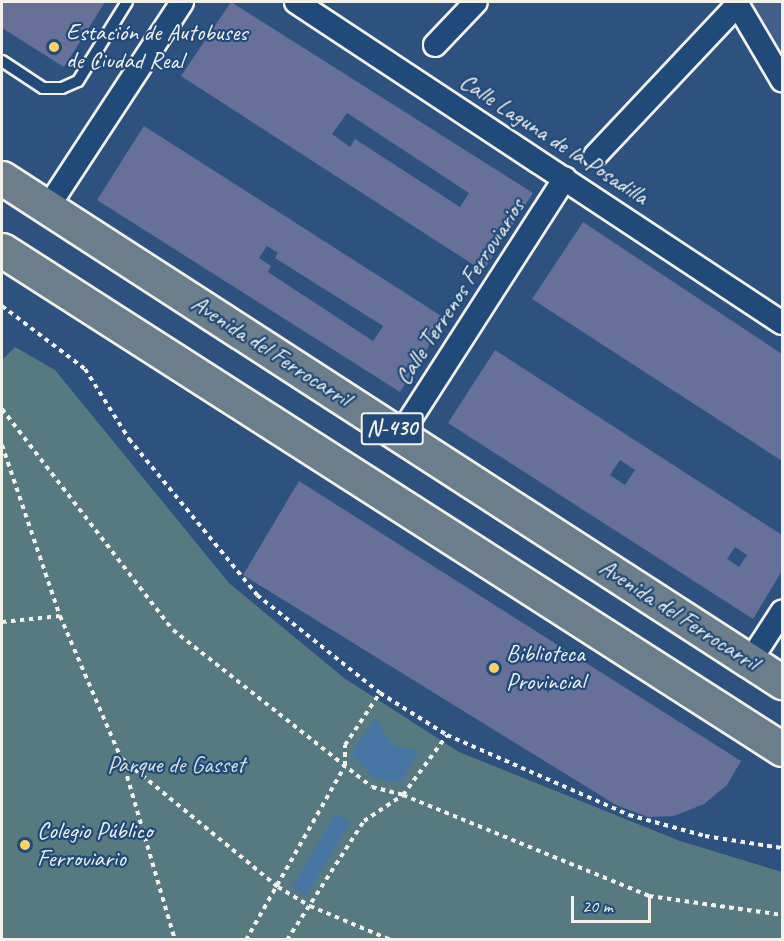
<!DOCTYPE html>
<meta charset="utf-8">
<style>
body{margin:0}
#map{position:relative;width:784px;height:941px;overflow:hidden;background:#2d5280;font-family:Caveat,sans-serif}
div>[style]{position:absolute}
.built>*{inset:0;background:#425e8a}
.green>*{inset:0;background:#567a80}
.water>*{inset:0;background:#4876a4;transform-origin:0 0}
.building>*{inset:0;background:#667099}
.path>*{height:4px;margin-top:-2px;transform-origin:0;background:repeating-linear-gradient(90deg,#f4f1e8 0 4.5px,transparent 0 9px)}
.roads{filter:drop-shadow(2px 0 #f4f1e8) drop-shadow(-2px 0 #f4f1e8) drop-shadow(0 2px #f4f1e8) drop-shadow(0 -2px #f4f1e8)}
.lane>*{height:10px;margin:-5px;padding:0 5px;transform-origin:5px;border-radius:5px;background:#1f4a7a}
.street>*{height:22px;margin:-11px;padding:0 11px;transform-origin:11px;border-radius:11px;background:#1f4a7a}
.primary>*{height:33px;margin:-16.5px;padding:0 16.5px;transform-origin:16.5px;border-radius:16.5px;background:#6c7d8b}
.dots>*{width:16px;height:16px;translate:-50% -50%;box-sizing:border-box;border:3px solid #1f4a7a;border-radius:50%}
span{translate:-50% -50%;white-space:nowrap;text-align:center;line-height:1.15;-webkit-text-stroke:4.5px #1f4a7a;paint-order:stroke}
.shield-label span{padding:2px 4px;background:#1f4a7a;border:2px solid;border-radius:4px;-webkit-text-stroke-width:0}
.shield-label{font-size:22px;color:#f4f1e8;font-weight:700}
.poi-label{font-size:24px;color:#f4f1e8}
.left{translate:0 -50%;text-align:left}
.street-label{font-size:24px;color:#f4f1e8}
.park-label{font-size:24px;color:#dcdfd8}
.frame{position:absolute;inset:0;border:3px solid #f4f1e8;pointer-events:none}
.scale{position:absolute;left:571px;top:896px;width:80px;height:27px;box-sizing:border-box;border:3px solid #f4f1e8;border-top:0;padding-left:8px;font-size:18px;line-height:21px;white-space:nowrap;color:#f4f1e8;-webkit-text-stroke:4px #1f4a7a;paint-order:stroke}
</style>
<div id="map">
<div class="built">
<i style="clip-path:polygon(736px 2px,782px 2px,782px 80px)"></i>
</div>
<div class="green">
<i style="clip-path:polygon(15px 347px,55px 370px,229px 583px,344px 678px,459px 752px,680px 841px,782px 872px,782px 939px,2px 940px,2px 360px)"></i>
</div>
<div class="water">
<i style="clip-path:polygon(375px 719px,393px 745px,420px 751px,400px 782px,374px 779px,351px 753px)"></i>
<i style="left:336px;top:813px;width:17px;height:86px;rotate:31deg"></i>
</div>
<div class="building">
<i style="clip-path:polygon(2px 2px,105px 2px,64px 67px,2px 28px)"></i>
<i style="clip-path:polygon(evenodd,231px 2px,533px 193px,483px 271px,181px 76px,231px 2px,347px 113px,469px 193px,460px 207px,355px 139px,350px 147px,332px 134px,347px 113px)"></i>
<i style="clip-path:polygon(evenodd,144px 126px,446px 319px,400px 392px,97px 200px,144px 126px,267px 246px,278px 253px,275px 258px,383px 326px,373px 341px,268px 272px,271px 266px,259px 258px,267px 246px)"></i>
<i style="clip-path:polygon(583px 222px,782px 354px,782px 461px,532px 299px)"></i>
<i style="clip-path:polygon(evenodd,495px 350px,782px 535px,782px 571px,753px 619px,448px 423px,495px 350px,620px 460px,635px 470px,625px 485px,610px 475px,620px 460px,495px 350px,735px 547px,747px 555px,739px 567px,727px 559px,735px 547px)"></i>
<i style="clip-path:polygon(299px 481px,741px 761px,727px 785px,704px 804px,674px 816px,648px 817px,616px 805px,243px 575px)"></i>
</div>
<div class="path">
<i style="left:2px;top:306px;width:104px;rotate:37.2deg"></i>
<i style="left:85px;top:369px;width:83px;rotate:57.8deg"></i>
<i style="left:129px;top:439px;width:202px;rotate:50.6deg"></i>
<i style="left:257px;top:595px;width:157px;rotate:38.5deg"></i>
<i style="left:380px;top:693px;width:79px;rotate:32.1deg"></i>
<i style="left:447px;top:735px;width:199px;rotate:23.7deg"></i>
<i style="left:629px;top:815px;width:79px;rotate:15.4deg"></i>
<i style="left:705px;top:836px;width:78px;rotate:8.9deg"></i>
<i style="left:2px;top:409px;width:279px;rotate:52.3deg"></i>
<i style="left:173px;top:630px;width:253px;rotate:38.3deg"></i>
<i style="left:372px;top:787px;width:32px;rotate:14deg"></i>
<i style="left:403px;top:795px;width:266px;rotate:22.3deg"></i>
<i style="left:649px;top:896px;width:134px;rotate:8.1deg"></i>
<i style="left:2px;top:445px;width:181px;rotate:71.3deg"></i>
<i style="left:60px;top:616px;width:155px;rotate:66.8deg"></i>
<i style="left:121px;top:758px;width:203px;rotate:39.4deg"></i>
<i style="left:278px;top:887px;width:37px;rotate:31deg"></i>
<i style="left:310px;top:906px;width:88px;rotate:22.8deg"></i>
<i style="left:2px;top:622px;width:58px;rotate:-5.9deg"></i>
<i style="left:122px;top:759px;width:189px;rotate:73.7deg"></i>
<i style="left:246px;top:940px;width:200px;rotate:-60.4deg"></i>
<i style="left:345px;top:766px;width:21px;rotate:-90deg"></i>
<i style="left:345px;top:745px;width:63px;rotate:-56.1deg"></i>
<i style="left:287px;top:940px;width:142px;rotate:-57.1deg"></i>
<i style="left:364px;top:821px;width:47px;rotate:-33.7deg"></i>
<i style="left:403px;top:795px;width:74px;rotate:-53.7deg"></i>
</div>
<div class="roads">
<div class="lane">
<i style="left:2px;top:61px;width:49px;rotate:33.4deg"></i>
<i style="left:43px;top:88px;width:19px"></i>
<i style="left:62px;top:88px;width:17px;rotate:-24deg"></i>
<i style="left:78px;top:81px;width:93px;rotate:-58.2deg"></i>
</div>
<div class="street">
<i style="left:296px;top:2px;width:582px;rotate:33.44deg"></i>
<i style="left:736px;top:2px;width:91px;rotate:59.5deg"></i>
<i style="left:435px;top:45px;width:59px;rotate:-46.4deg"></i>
<i style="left:595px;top:156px;width:209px;rotate:-46.7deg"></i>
<i style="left:48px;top:207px;width:245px;rotate:-56.8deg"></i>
<i style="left:400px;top:435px;width:305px;rotate:-57.3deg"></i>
<i style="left:750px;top:661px;width:59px;rotate:-56.9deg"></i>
</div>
<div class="primary">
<i style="left:2px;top:178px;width:929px;rotate:32.87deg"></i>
<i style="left:2px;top:250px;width:926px;rotate:32.61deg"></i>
</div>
</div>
<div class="dots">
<i style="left:54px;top:47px;background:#ffd166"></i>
<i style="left:494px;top:668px;background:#ffd166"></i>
<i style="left:25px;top:845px;background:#ffd166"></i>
</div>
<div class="shield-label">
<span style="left:392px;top:429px">N-430</span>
</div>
<div class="poi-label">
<span class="left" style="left:66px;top:47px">Estación de Autobuses<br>de Ciudad Real</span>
<span class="left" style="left:506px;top:668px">Biblioteca<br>Provincial</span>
<span class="left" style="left:37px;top:845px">Colegio Público<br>Ferroviario</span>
</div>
<div class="street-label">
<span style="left:554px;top:139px;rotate:33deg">Calle Laguna de la Posadilla</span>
<span style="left:460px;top:292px;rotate:-57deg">Calle Terrenos Ferroviarios</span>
<span style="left:271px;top:351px;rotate:33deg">Avenida del Ferrocarril</span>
<span style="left:679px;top:615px;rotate:33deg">Avenida del Ferrocarril</span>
</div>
<div class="park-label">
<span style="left:176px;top:765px">Parque de Gasset</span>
</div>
<div class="frame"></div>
<div class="scale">20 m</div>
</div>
